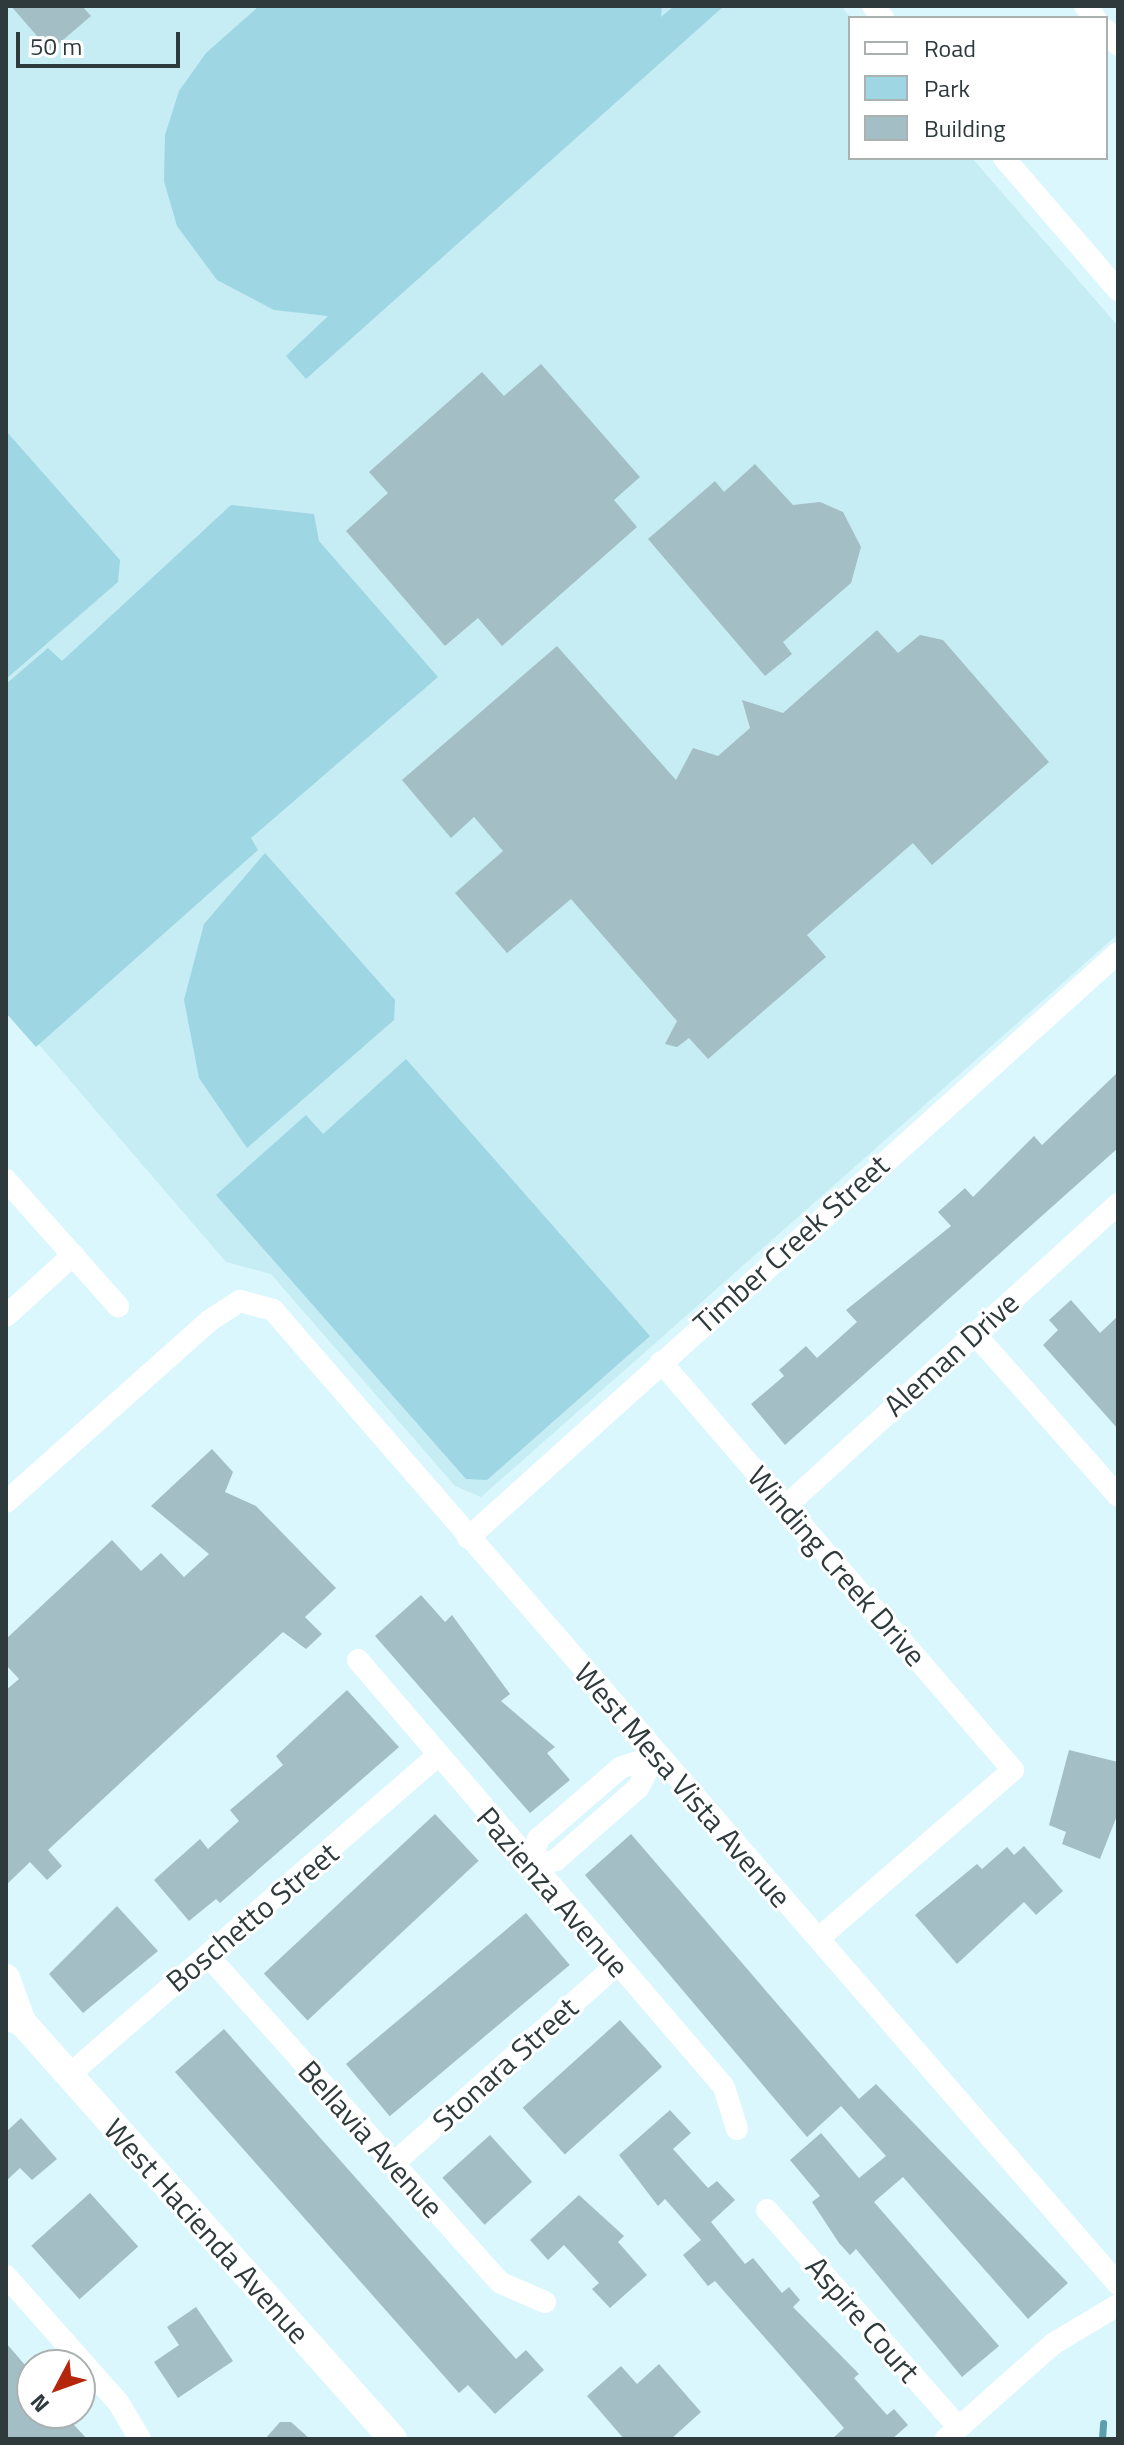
<!DOCTYPE html>
<style>
body{margin:0}
#map{position:relative;width:1124px;height:2445px;overflow:hidden;background:#daf7fd;font-family:"Titillium Web",sans-serif}
div>[style]{position:absolute}
.built>*{inset:0;background:#c6ecf4}
.green>*{inset:0;background:#9ed7e3}
.stream>*{height:7px;margin:-3.5px;padding:0 3.5px;transform-origin:3.5px;border-radius:3.5px;background:#5d9eac}
.building>*{inset:0;background:#a3bfc5;transform-origin:0 0}
.minor>*{height:22px;margin:-11px;padding:0 11px;transform-origin:11px;border-radius:11px;background:#fff}
.major>*{height:28px;margin:-14px;padding:0 14px;transform-origin:14px;border-radius:14px;background:#fff}
span{translate:-50% -50%;white-space:nowrap;text-align:center;line-height:1.15;-webkit-text-stroke:6px #fff;paint-order:stroke}
.street-label{font-size:30px;color:#2e3a3c}
.frame{position:absolute;inset:0;border:8px solid #2e3a3c;pointer-events:none}
.legend{position:absolute;left:848px;top:16px;width:260px;height:144px;box-sizing:border-box;background:#fff;border:2px solid #abb0b1;margin:0;padding:10px 14px;list-style:none;font-size:24px;color:#2e3a3c}
.legend li{display:flex;align-items:center;gap:16px;height:40px}
.legend b{width:40px;border:2px solid #abb0b1}
.north{position:absolute;left:16px;top:2349px;width:80px;height:80px;box-sizing:border-box;background:#fff;border:2px solid #abb0b1;border-radius:50%;rotate:229deg;font-size:22px;font-weight:700;line-height:32px;text-align:center;color:#2e3a3c}
.north::after{content:'';display:block;margin:auto;width:28px;height:36px;background:#b4270c;clip-path:polygon(50% 0,100% 100%,50% 72%,0 100%)}
.scale{position:absolute;left:16px;top:32px;width:164px;height:36px;box-sizing:border-box;border:4px solid #2e3a3c;border-top:0;padding-left:10px;font-size:24px;line-height:28px;white-space:nowrap;color:#2e3a3c;-webkit-text-stroke:6px #fff;paint-order:stroke}
</style>
<div id="map">
<div class="built">
<i style="clip-path:polygon(6px 6px,841px 6px,851px 18px,850px 158px,972px 158px,1118px 326px,1118px 934px,481px 1497px,455px 1486px,271px 1274px,226px 1262px,6px 1006px)"></i>
</div>
<div class="green">
<i style="clip-path:polygon(259px 6px,662px 6px,661px 17px,674px 6px,724px 6px,306px 379px,286px 356px,328px 316px,274px 310px,217px 280px,177px 226px,164px 181px,165px 135px,179px 91px,206px 53px)"></i>
<i style="clip-path:polygon(6px 431px,120px 560px,118px 582px,6px 679px)"></i>
<i style="clip-path:polygon(231px 505px,314px 514px,319px 541px,438px 677px,251px 838px,258px 850px,36px 1047px,6px 1013px,6px 684px,48px 648px,62px 661px)"></i>
<i style="clip-path:polygon(265px 853px,395px 1000px,394px 1020px,247px 1148px,199px 1078px,184px 1000px,204px 924px)"></i>
<i style="clip-path:polygon(406px 1059px,650px 1336px,487px 1480px,466px 1479px,216px 1195px,306px 1115px,323px 1134px)"></i>
</div>
<div class="stream">
<i style="left:1102px;top:2439px;width:16px;rotate:-86deg"></i>
</div>
<div class="building">
<i style="clip-path:polygon(11px 6px,82px 6px,91px 16px,50px 51px)"></i>
<i style="clip-path:polygon(541px 364px,640px 477px,614px 500px,637px 527px,502px 646px,478px 618px,445px 646px,346px 531px,388px 493px,369px 472px,482px 372px,504px 396px)"></i>
<i style="clip-path:polygon(755px 464px,793px 505px,820px 502px,843px 512px,861px 547px,851px 583px,783px 642px,792px 654px,765px 676px,648px 539px,715px 481px,724px 492px)"></i>
<i style="clip-path:polygon(877px 630px,898px 653px,920px 635px,943px 640px,1049px 762px,932px 865px,913px 843px,807px 935px,826px 957px,708px 1059px,689px 1038px,677px 1047px,665px 1044px,677px 1021px,571px 899px,507px 953px,455px 893px,503px 851px,474px 817px,451px 838px,402px 780px,557px 646px,676px 780px,693px 748px,718px 756px,750px 728px,742px 700px,783px 713px)"></i>
<i style="clip-path:polygon(1118px 1072px,1118px 1148px,785px 1445px,751px 1404px,784px 1376px,779px 1370px,806px 1346px,817px 1358px,857px 1322px,846px 1310px,951px 1226px,938px 1212px,965px 1188px,973px 1197px,1034px 1136px,1042px 1145px)"></i>
<i style="clip-path:polygon(1071px 1300px,1100px 1333px,1118px 1316px,1118px 1429px,1043px 1345px,1058px 1330px,1049px 1320px)"></i>
<i style="clip-path:polygon(212px 1449px,233px 1472px,225px 1492px,256px 1506px,336px 1588px,305px 1617px,322px 1634px,306px 1649px,283px 1632px,48px 1850px,62px 1866px,47px 1880px,30px 1862px,6px 1885px,6px 1690px,19px 1679px,6px 1665px,6px 1639px,112px 1540px,141px 1571px,161px 1553px,184px 1577px,209px 1554px,151px 1506px)"></i>
<i style="clip-path:polygon(421px 1595px,445px 1622px,452px 1615px,510px 1694px,501px 1701px,555px 1747px,547px 1753px,570px 1780px,530px 1813px,375px 1636px)"></i>
<i style="clip-path:polygon(347px 1690px,399px 1747px,220px 1903px,216px 1899px,189px 1921px,154px 1880px,200px 1839px,208px 1849px,239px 1821px,230px 1810px,283px 1765px,276px 1756px)"></i>
<i style="clip-path:polygon(1069px 1750px,1118px 1762px,1118px 1813px,1100px 1859px,1062px 1844px,1066px 1832px,1049px 1825px)"></i>
<i style="left:435px;top:1814px;width:64px;height:234px;rotate:47deg"></i>
<i style="clip-path:polygon(631px 1834px,859px 2099px,876px 2084px,1068px 2283px,1028px 2319px,903px 2177px,874px 2202px,999px 2346px,962px 2377px,856px 2249px,850px 2255px,839px 2243px,812px 2202px,820px 2196px,790px 2160px,821px 2133px,859px 2178px,886px 2156px,841px 2106px,807px 2137px,585px 1875px)"></i>
<i style="clip-path:polygon(1024px 1846px,1063px 1891px,1036px 1915px,1024px 1902px,957px 1964px,915px 1915px,977px 1864px,982px 1869px,1007px 1847px,1014px 1855px)"></i>
<i style="clip-path:polygon(117px 1906px,158px 1951px,83px 2013px,49px 1974px)"></i>
<i style="left:526px;top:1913px;width:68px;height:235px;rotate:50deg"></i>
<i style="left:620px;top:2020px;width:63px;height:131px;rotate:48deg"></i>
<i style="clip-path:polygon(224px 2029px,516px 2359px,526px 2350px,544px 2370px,495px 2414px,468px 2385px,459px 2393px,175px 2072px)"></i>
<i style="clip-path:polygon(670px 2110px,691px 2133px,673px 2149px,708px 2188px,717px 2181px,735px 2200px,711px 2222px,745px 2264px,753px 2258px,782px 2293px,789px 2287px,800px 2300px,793px 2307px,859px 2374px,854px 2378px,887px 2415px,894px 2409px,908px 2425px,892px 2439px,832px 2439px,844px 2428px,715px 2281px,708px 2286px,683px 2255px,701px 2240px,665px 2199px,658px 2206px,619px 2155px)"></i>
<i style="clip-path:polygon(21px 2118px,57px 2159px,32px 2180px,20px 2168px,6px 2181px,6px 2132px)"></i>
<i style="left:490px;top:2135px;width:63px;height:64px;rotate:48deg"></i>
<i style="left:90px;top:2193px;width:72px;height:79px;rotate:48deg"></i>
<i style="clip-path:polygon(579px 2195px,624px 2236px,618px 2242px,647px 2275px,610px 2308px,592px 2289px,599px 2283px,564px 2245px,548px 2260px,530px 2240px)"></i>
<i style="clip-path:polygon(196px 2307px,233px 2361px,178px 2398px,154px 2362px,179px 2345px,167px 2327px)"></i>
<i style="clip-path:polygon(6px 2343px,32px 2373px,32px 2413px,63px 2413px,87px 2439px,6px 2439px)"></i>
<i style="clip-path:polygon(659px 2364px,701px 2412px,671px 2439px,624px 2439px,587px 2396px,621px 2366px,637px 2384px)"></i>
<i style="clip-path:polygon(280px 2422px,291px 2422px,310px 2439px,265px 2439px)"></i>
</div>
<div class="minor">
<i style="left:873px;top:6px;width:16px;rotate:50deg"></i>
<i style="left:1085px;top:6px;width:16px;rotate:50deg"></i>
<i style="left:1106px;top:30px;width:19px;rotate:51deg"></i>
<i style="left:1004px;top:158px;width:174px;rotate:49.2deg"></i>
<i style="left:6px;top:1180px;width:169px;rotate:48.4deg"></i>
<i style="left:6px;top:1316px;width:91px;rotate:-42.3deg"></i>
<i style="left:974px;top:1333px;width:217px;rotate:48.5deg"></i>
<i style="left:661px;top:1362px;width:539px;rotate:49.21deg"></i>
<i style="left:1013px;top:1770px;width:257px;rotate:139.1deg"></i>
<i style="left:6px;top:1502px;width:272px;rotate:-41.7deg"></i>
<i style="left:209px;top:1321px;width:37px;rotate:-33deg"></i>
<i style="left:240px;top:1301px;width:34px;rotate:15deg"></i>
<i style="left:273px;top:1310px;width:1289px;rotate:49.06deg"></i>
<i style="left:786px;top:1506px;width:449px;rotate:-42.3deg"></i>
<i style="left:468px;top:1538px;width:874px;rotate:-41.99deg"></i>
<i style="left:358px;top:1660px;width:562px;rotate:49.4deg"></i>
<i style="left:724px;top:2087px;width:44px;rotate:72.8deg"></i>
<i style="left:530px;top:1866px;width:28px;rotate:-73deg"></i>
<i style="left:538px;top:1839px;width:18px;rotate:-41deg"></i>
<i style="left:552px;top:1827px;width:90px;rotate:-40.9deg"></i>
<i style="left:620px;top:1768px;width:37px;rotate:-19deg"></i>
<i style="left:530px;top:1866px;width:27px;rotate:-13deg"></i>
<i style="left:556px;top:1860px;width:109px;rotate:-41.3deg"></i>
<i style="left:638px;top:1788px;width:36px;rotate:-62deg"></i>
<i style="left:210px;top:1958px;width:436px;rotate:48.2deg"></i>
<i style="left:501px;top:2283px;width:48px;rotate:23.4deg"></i>
<i style="left:69px;top:2075px;width:484px;rotate:-40.9deg"></i>
<i style="left:393px;top:2164px;width:299px;rotate:-41.7deg"></i>
<i style="left:767px;top:2210px;width:289px;rotate:48.6deg"></i>
<i style="left:6px;top:2276px;width:169px;rotate:48.4deg"></i>
<i style="left:118px;top:2402px;width:43px;rotate:59.3deg"></i>
<i style="left:946px;top:2439px;width:143px;rotate:-41.6deg"></i>
<i style="left:1053px;top:2344px;width:76px;rotate:-31deg"></i>
</div>
<div class="major">
<i style="left:6px;top:1978px;width:47px;rotate:70deg"></i>
<i style="left:6px;top:2016px;width:17px;rotate:21deg"></i>
<i style="left:22px;top:2022px;width:558px;rotate:48.34deg"></i>
</div>
<div class="street-label">
<span style="left:791px;top:1244px;rotate:-42deg">Timber Creek Street</span>
<span style="left:951px;top:1354px;rotate:-42deg">Aleman Drive</span>
<span style="left:837px;top:1566px;rotate:49deg">Winding Creek Drive</span>
<span style="left:683px;top:1785px;rotate:49deg">West Mesa Vista Avenue</span>
<span style="left:553px;top:1892px;rotate:49deg">Pazienza Avenue</span>
<span style="left:252px;top:1917px;rotate:-40deg">Boschetto Street</span>
<span style="left:505px;top:2064px;rotate:-42deg">Stonara Street</span>
<span style="left:371px;top:2139px;rotate:48deg">Bellavia Avenue</span>
<span style="left:207px;top:2231px;rotate:48deg">West Hacienda Avenue</span>
<span style="left:863px;top:2319px;rotate:49deg">Aspire Court</span>
</div>
<div class="frame"></div>
<ul class="legend">
<li><b style="height:10px;background:#fff"></b>Road</li>
<li><b style="height:22px;background:#9ed7e3"></b>Park</li>
<li><b style="height:22px;background:#a3bfc5"></b>Building</li>
</ul>
<div class="north">N</div>
<div class="scale">50 m</div>
</div>
